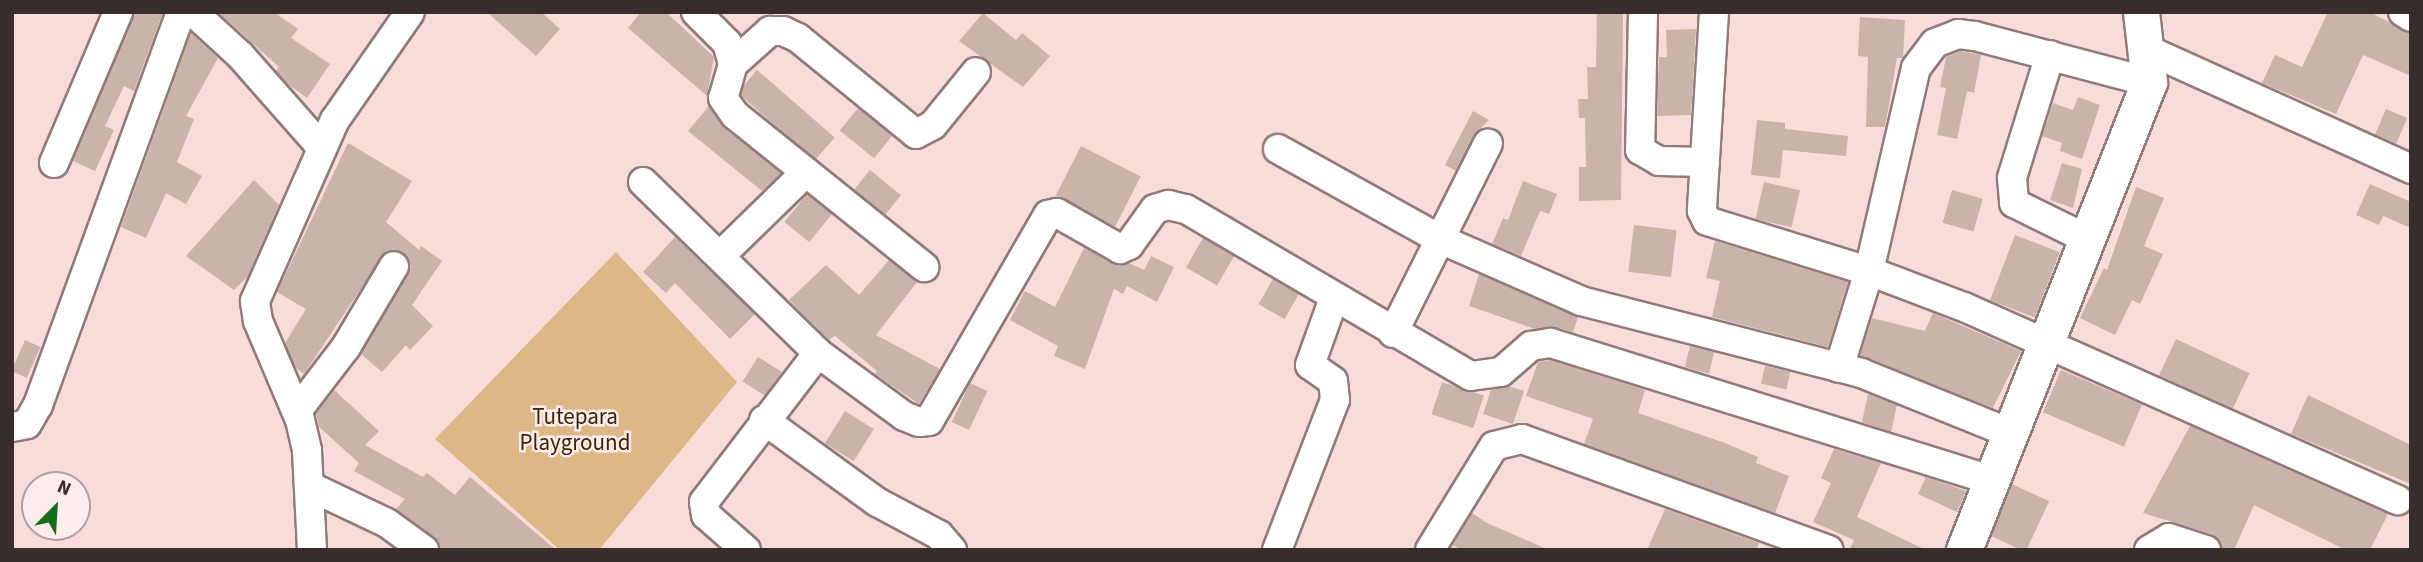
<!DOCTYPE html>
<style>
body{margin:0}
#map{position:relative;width:2423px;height:562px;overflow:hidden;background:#f7dcda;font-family:"Source Sans 3",sans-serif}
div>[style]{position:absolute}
.green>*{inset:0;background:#deb787}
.building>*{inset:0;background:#cab4aa;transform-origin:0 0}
.roads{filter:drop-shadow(2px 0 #917a78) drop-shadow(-2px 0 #917a78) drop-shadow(0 2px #917a78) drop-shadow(0 -2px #917a78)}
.minor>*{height:28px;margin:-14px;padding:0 14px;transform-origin:14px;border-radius:14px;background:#fff}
.tertiary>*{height:35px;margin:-17.5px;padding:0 17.5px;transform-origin:17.5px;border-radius:17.5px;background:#fff}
span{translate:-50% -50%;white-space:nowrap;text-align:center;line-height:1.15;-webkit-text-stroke:5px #fdeceb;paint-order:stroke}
.park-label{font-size:23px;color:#392406}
.frame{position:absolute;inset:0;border:14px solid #372d2d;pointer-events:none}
.north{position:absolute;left:21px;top:471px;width:70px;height:70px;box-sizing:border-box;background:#fdeceb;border:2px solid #aea09f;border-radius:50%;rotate:24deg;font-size:19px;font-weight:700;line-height:28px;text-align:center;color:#372d2d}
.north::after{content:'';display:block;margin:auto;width:24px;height:32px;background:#146e1a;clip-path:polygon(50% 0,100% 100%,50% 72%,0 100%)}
</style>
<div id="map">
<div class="green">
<i style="clip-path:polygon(616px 252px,737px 382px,599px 550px,560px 550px,435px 439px)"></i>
</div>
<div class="building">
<i style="clip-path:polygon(134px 12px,163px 12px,134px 91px,124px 86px,105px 126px,114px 130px,95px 171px,73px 161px)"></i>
<i style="clip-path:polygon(218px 12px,274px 12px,298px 29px,291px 38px,330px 64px,307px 98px,289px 85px,276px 71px,279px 67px)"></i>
<i style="clip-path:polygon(487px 12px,541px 12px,560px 29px,536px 56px)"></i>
<i style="clip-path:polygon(641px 12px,666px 12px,714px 57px,707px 96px,628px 28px)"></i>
<i style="clip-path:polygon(1597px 12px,1623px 12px,1621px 200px,1579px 201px,1579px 167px,1586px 167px,1585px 118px,1579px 118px,1578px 99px,1588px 99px,1587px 67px,1596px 67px)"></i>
<i style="clip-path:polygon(2328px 12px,2370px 12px,2411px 34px,2411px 76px,2363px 55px,2336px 114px,2262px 83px,2275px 55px,2302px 67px)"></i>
<i style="clip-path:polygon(983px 13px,1016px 40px,1022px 33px,1050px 56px,1023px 87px,959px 41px)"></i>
<i style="clip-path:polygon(1860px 17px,1905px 20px,1903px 58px,1897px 58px,1885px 127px,1866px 127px,1868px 57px,1858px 56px)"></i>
<i style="clip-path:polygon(1696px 29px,1691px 115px,1657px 116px,1659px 57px,1667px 57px,1666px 30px)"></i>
<i style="clip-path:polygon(191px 33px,218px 58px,186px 116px,194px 119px,177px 162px,202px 176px,186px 204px,166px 193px,146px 238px,121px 227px)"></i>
<i style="clip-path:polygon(1960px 51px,1981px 55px,1974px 93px,1967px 91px,1957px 139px,1937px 135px,1946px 88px,1940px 87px,1946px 57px)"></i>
<i style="left:757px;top:70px;width:103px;height:30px;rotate:41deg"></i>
<i style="clip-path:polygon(2078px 97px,2100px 105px,2082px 159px,2060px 151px,2062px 143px,2042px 136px,2053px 103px,2073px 110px)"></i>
<i style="clip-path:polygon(709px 106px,724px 128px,781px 173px,762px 191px,688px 131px)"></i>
<i style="left:858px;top:108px;width:44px;height:29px;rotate:39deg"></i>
<i style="left:2386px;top:109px;width:23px;height:28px;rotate:23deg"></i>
<i style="clip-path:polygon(1473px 111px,1489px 120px,1473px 136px,1456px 171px,1445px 165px)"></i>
<i style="clip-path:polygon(1757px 120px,1785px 123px,1785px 129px,1848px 136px,1846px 156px,1783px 150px,1780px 178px,1751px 175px)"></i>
<i style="clip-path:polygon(348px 143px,412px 181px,386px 222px,419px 250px,421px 246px,442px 261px,412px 305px,433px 326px,410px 350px,406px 345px,382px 372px,361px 354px,411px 267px,403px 252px,386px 251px,304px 374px,295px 367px,285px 343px,306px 309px,277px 292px)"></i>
<i style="left:1081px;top:146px;width:67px;height:57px;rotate:27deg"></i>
<i style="clip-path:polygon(2062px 163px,2082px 169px,2073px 208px,2050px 200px)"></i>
<i style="left:870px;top:170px;width:40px;height:25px;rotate:39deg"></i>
<i style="clip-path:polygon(254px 180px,279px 205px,248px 276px,234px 290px,186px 256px)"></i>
<i style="clip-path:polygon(1523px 181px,1557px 194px,1549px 214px,1540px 211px,1521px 256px,1492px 244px,1503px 218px,1508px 220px)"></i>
<i style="left:1764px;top:182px;width:37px;height:38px;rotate:13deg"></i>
<i style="clip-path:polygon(2370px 184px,2411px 202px,2411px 228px,2383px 216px,2379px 225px,2356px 215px)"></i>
<i style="clip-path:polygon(2136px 187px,2164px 198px,2144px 246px,2163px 254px,2140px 304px,2132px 300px,2115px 335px,2080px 318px,2104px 268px,2107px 270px)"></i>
<i style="left:1952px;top:190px;width:32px;height:34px;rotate:16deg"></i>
<i style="left:807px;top:194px;width:32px;height:36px;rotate:39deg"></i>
<i style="left:1634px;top:225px;width:43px;height:47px;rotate:7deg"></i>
<i style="left:2015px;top:235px;width:48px;height:70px;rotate:21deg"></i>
<i style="clip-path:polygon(675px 237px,755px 314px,730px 339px,675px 283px,666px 293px,643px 272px)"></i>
<i style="left:1203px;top:238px;width:36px;height:34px;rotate:30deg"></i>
<i style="clip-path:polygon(1715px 241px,1848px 282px,1828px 347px,1712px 317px,1720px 281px,1706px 278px)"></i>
<i style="clip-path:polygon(1084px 248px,1119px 266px,1129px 263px,1144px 270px,1151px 256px,1174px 267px,1157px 302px,1127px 286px,1123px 294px,1114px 289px,1085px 369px,1054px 356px,1058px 346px,1010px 320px,1025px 291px,1055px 307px)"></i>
<i style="clip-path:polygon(889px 260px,917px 282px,876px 335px,940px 369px,919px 404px,875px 374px,877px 371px,835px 336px,829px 340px,789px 300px,826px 265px,859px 295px)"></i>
<i style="clip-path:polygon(1479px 274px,1578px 317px,1573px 332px,1555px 327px,1535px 329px,1469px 306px)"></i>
<i style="left:1273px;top:279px;width:30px;height:29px;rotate:30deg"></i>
<i style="clip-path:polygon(1933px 313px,2021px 351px,1993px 408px,1860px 356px,1872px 318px,1925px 331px)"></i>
<i style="left:2176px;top:339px;width:81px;height:40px;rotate:25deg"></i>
<i style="left:25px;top:340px;width:17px;height:34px;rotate:24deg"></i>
<i style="left:1690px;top:346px;width:25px;height:22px;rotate:14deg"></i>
<i style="left:758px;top:357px;width:28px;height:29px;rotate:32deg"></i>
<i style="clip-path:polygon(1550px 360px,1645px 390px,1638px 413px,1725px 443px,1758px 457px,1756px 463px,1789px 476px,1775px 513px,1584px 444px,1593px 419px,1526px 396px,1538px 362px)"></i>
<i style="left:1765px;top:366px;width:26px;height:18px;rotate:13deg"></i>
<i style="left:2061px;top:370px;width:88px;height:46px;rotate:23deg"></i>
<i style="left:1442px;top:382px;width:44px;height:34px;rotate:18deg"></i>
<i style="left:970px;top:383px;width:19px;height:43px;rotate:25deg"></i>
<i style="clip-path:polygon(1508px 386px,1524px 391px,1513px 424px,1483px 414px,1491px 390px)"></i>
<i style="clip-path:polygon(334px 390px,379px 431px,365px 445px,423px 477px,427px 473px,455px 495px,470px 477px,556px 550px,440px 550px,434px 537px,396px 509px,405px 499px,354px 471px,359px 463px,319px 427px,316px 414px)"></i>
<i style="clip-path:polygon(1868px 394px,1897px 405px,1891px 432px,1862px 422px)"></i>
<i style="clip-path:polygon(2308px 395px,2411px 445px,2411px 484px,2291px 434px)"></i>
<i style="left:845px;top:411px;width:34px;height:38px;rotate:32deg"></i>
<i style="clip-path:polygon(2190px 426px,2388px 514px,2370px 550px,2346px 550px,2254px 505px,2234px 550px,2222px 550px,2211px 534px,2143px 513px)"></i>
<i style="clip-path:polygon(1834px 449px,1881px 463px,1857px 517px,1926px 550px,1849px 550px,1854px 540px,1813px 522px,1831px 483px,1821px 478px)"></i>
<i style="clip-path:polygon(1926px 477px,1966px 491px,1957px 512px,1918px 494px)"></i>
<i style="left:2012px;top:484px;width:41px;height:56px;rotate:25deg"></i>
<i style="clip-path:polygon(1665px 509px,1759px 543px,1756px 550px,1647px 550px)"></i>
<i style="clip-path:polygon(1472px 513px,1487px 523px,1549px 550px,1462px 550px,1452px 545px)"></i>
</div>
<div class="roads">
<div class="minor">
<i style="left:193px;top:12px;width:64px;rotate:42.5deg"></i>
<i style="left:240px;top:55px;width:123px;rotate:48.6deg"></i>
<i style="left:696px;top:12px;width:44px;rotate:45deg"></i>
<i style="left:727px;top:43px;width:22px;rotate:74deg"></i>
<i style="left:733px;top:64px;width:35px;rotate:106deg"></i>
<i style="left:723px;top:98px;width:21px;rotate:55deg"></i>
<i style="left:735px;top:115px;width:243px;rotate:38.8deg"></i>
<i style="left:1643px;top:12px;width:138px;rotate:91.2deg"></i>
<i style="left:1640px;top:150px;width:22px;rotate:30deg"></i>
<i style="left:1659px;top:161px;width:46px;rotate:1.2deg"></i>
<i style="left:1714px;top:12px;width:199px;rotate:93.5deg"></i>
<i style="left:1702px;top:211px;width:11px;rotate:63deg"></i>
<i style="left:1707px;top:221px;width:170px;rotate:17.2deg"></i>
<i style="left:1869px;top:271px;width:102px;rotate:20.8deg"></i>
<i style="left:1964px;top:307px;width:475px;rotate:24deg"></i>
<i style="left:2403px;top:12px;width:9px;rotate:32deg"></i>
<i style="left:2148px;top:50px;width:289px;rotate:24.3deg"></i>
<i style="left:2050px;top:55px;width:129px;rotate:107.2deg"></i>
<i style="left:2012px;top:178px;width:25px;rotate:85deg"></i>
<i style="left:2014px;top:203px;width:79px;rotate:26.2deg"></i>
<i style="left:733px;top:64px;width:50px;rotate:-41.7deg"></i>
<i style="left:770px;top:31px;width:13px"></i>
<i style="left:783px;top:31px;width:17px;rotate:25deg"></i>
<i style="left:798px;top:38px;width:152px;rotate:39.1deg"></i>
<i style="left:916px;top:134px;width:19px;rotate:-28deg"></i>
<i style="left:933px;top:125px;width:68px;rotate:-50.9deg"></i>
<i style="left:1278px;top:149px;width:185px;rotate:29.1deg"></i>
<i style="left:1440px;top:239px;width:154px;rotate:23.7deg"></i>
<i style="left:1581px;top:301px;width:289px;rotate:14.4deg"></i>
<i style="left:1861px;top:373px;width:158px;rotate:21.9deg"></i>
<i style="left:54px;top:163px;width:164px;rotate:-67deg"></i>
<i style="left:643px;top:182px;width:245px;rotate:44.3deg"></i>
<i style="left:720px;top:256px;width:119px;rotate:-44.3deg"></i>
<i style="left:1393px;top:333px;width:212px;rotate:-63.4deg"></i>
<i style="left:1839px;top:368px;width:102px;rotate:-72.8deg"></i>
<i style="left:1869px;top:271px;width:208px;rotate:-77deg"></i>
<i style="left:1916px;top:68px;width:31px;rotate:-53deg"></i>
<i style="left:1935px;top:43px;width:25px;rotate:-21deg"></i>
<i style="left:1958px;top:34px;width:17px;rotate:7deg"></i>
<i style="left:1975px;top:36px;width:180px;rotate:14.8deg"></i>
<i style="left:297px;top:411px;width:81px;rotate:-52.6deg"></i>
<i style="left:346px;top:347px;width:94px;rotate:-59.3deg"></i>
<i style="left:764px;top:420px;width:140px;rotate:36deg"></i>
<i style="left:877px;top:502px;width:70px;rotate:28deg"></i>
<i style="left:939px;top:535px;width:20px;rotate:49deg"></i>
<i style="left:12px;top:427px;width:15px;rotate:-11deg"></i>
<i style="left:27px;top:424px;width:22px;rotate:-60deg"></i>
<i style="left:38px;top:405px;width:418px;rotate:-70deg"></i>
<i style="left:309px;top:486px;width:86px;rotate:25.4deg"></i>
<i style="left:387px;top:523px;width:46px;rotate:36.1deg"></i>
<i style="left:312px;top:550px;width:100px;rotate:-92.9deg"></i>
<i style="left:307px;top:450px;width:31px;rotate:-103deg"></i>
<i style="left:300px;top:420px;width:108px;rotate:-113deg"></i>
<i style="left:258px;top:321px;width:20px;rotate:-99deg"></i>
<i style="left:255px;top:301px;width:198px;rotate:-66.2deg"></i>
<i style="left:335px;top:120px;width:131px;rotate:-55.2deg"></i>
<i style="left:746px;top:550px;width:53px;rotate:-138.8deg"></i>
<i style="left:706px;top:515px;width:13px;rotate:-99deg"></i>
<i style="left:704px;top:502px;width:188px;rotate:-52.6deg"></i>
<i style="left:818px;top:353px;width:107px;rotate:36.2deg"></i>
<i style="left:904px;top:416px;width:16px;rotate:22deg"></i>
<i style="left:919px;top:422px;width:10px;rotate:-6deg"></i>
<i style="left:929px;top:421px;width:238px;rotate:-60deg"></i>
<i style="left:1048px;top:215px;width:9px;rotate:-13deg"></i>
<i style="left:1057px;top:213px;width:73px;rotate:29.7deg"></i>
<i style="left:1120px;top:249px;width:10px;rotate:-24deg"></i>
<i style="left:1129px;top:245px;width:44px;rotate:-54.2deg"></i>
<i style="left:1155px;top:209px;width:14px;rotate:-17deg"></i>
<i style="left:1168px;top:205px;width:18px;rotate:13deg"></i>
<i style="left:1186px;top:209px;width:330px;rotate:30.4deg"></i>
<i style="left:1471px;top:376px;width:30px;rotate:-8deg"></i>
<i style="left:1501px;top:372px;width:40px;rotate:-41deg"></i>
<i style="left:1531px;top:346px;width:20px;rotate:-9deg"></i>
<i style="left:1551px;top:343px;width:464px;rotate:17.3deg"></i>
<i style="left:1277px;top:550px;width:161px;rotate:-68.9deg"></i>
<i style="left:1335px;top:400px;width:19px;rotate:-96deg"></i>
<i style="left:1333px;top:381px;width:28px;rotate:-145deg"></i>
<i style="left:1310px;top:365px;width:71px;rotate:-70.3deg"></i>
<i style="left:1430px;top:550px;width:122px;rotate:-58.4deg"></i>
<i style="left:1494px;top:446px;width:29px;rotate:-14deg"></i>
<i style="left:1522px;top:439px;width:326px;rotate:19.9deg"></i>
<i style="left:2149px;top:550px;width:23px;rotate:-31deg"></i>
<i style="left:2169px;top:538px;width:39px;rotate:18deg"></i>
</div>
<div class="tertiary">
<i style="left:1964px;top:550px;width:503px;rotate:-68.43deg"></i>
<i style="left:2149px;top:82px;width:70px;rotate:-96.5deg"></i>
</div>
</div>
<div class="park-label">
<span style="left:575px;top:430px">Tutepara<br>Playground</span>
</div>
<div class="frame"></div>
<div class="north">N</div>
</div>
